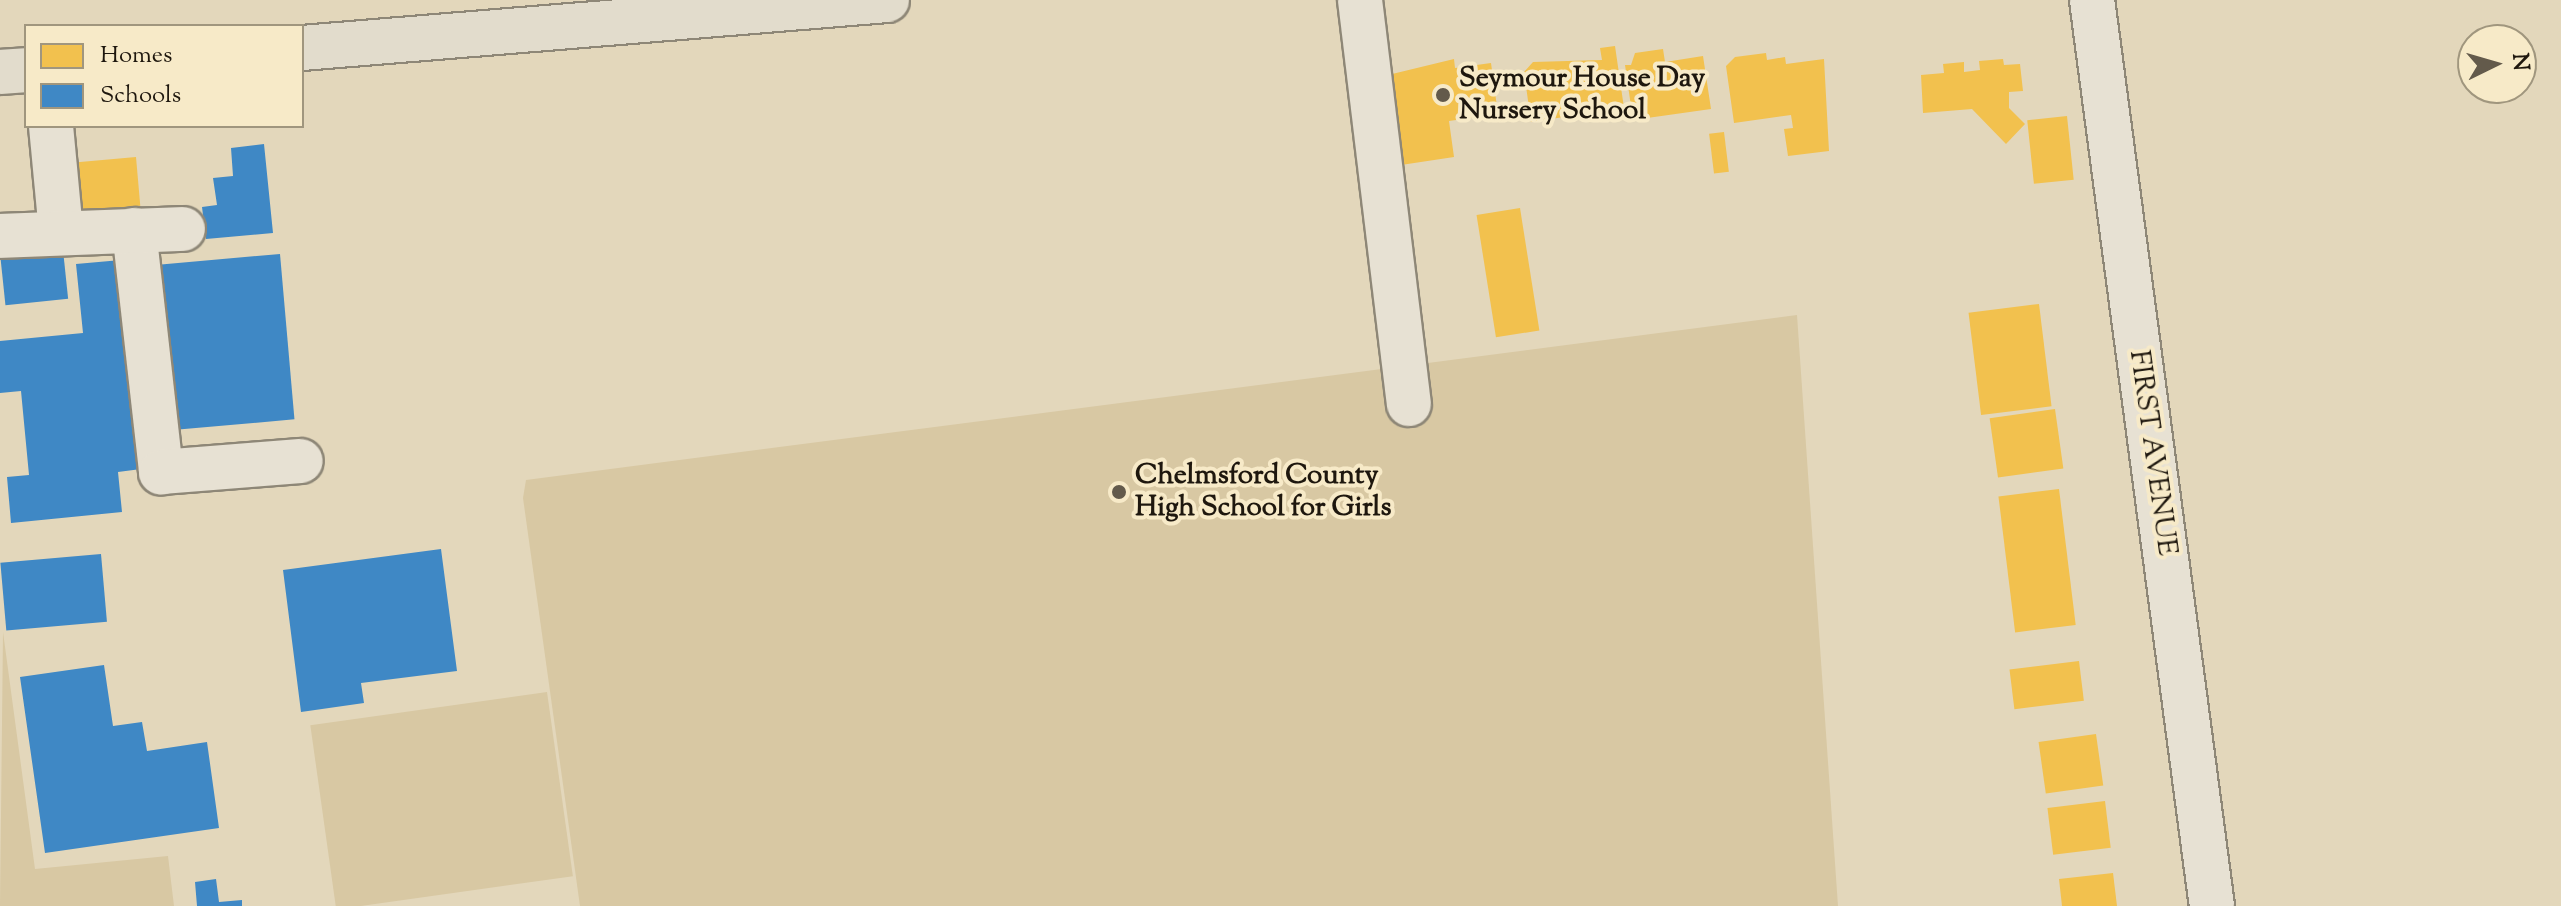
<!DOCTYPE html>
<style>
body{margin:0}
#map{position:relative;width:2561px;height:906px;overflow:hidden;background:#e3d7bb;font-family:"Sorts Mill Goudy",serif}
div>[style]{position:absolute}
.green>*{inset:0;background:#d8c8a3;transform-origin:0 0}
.homes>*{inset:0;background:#f2c14e;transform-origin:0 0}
.schools>*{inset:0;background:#3f88c5;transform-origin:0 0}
.roads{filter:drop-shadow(2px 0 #8e8777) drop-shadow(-2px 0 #8e8777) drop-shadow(0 2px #8e8777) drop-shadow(0 -2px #8e8777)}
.minor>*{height:44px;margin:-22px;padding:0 22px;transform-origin:22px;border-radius:22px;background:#e7e1d3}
.major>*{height:44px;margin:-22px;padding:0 22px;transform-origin:22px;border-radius:22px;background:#e2dccc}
.dots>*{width:22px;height:22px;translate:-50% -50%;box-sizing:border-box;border:4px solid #f7eac8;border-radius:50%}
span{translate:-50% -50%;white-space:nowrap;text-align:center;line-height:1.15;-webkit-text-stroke:8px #f7eac8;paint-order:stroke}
.poi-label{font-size:28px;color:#1e170e;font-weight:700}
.left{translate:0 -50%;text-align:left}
.street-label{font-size:28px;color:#1e170e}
.legend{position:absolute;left:24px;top:24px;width:280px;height:104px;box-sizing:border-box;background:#f7eac8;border:2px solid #a0967e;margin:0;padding:10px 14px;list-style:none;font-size:24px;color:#1e170e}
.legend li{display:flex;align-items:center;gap:16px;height:40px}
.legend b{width:40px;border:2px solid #a0967e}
.north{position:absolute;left:2457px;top:24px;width:80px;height:80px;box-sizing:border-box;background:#f7eac8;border:2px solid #a0967e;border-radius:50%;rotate:85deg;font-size:22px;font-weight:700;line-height:32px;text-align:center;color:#1e170e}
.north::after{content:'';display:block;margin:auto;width:28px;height:36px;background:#635a4b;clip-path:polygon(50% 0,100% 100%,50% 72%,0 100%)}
</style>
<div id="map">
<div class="green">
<i style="clip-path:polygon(1797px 315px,1838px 906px,580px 906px,523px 498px,526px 480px)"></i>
<i style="clip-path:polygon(3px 632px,35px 869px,168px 856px,174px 906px,0 906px)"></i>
<i style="left:547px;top:692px;width:186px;height:239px;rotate:82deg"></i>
</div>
<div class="homes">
<i style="clip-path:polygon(1615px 46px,1624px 108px,1531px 122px,1524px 72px,1533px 62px,1602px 60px,1600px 48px)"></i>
<i style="clip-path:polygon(1663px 49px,1665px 62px,1703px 56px,1711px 109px,1633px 120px,1625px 65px,1631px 65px,1635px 53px)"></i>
<i style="clip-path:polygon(1766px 53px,1767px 60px,1785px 57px,1786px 64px,1824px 59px,1829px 151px,1788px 156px,1784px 129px,1793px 128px,1791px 115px,1734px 123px,1726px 66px,1735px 57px)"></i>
<i style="clip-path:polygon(1454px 59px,1455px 68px,1491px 63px,1498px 114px,1449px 121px,1454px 157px,1401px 165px,1388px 75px)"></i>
<i style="clip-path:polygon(2003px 59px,2004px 65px,2020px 64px,2023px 91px,2009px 92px,2009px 108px,2025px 124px,2006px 144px,1972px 109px,1923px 113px,1921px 75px,1944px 73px,1943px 64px,1964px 62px,1964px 72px,1980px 70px,1979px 61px)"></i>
<i style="left:2067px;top:116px;width:64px;height:40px;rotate:84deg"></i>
<i style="left:1724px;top:132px;width:40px;height:15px;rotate:83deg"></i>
<i style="left:136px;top:157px;width:49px;height:59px;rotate:85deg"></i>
<i style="left:1520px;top:208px;width:124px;height:44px;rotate:81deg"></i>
<i style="left:2039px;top:304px;width:103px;height:71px;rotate:83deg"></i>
<i style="left:2055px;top:409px;width:60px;height:66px;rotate:82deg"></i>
<i style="left:2059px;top:489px;width:137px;height:61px;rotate:83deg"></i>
<i style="left:2079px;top:661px;width:40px;height:70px;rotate:83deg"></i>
<i style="left:2096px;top:734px;width:52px;height:58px;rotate:82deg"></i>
<i style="left:2105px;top:801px;width:47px;height:58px;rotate:83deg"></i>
<i style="clip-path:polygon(2113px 873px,2117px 906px,2062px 906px,2059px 879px)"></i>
</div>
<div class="schools">
<i style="clip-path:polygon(264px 144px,273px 233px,206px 239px,202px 207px,217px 205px,213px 178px,233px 176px,231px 148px)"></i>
<i style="left:63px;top:250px;width:49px;height:63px;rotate:84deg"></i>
<i style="left:280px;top:254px;width:166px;height:122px;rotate:85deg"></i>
<i style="clip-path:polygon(121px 260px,141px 469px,118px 472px,122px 512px,11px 523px,7px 477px,29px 475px,21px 391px,0 393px,0 341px,83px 333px,76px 264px)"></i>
<i style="clip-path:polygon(441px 549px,457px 671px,361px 683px,364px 703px,301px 712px,283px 570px)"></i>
<i style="left:101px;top:554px;width:68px;height:101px;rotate:85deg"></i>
<i style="clip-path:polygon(104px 665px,113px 726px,142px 722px,147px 751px,207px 742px,219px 828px,45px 853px,20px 677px)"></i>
<i style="clip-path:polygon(216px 879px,219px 902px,242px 900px,242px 906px,197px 906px,195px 882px)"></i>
</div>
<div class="roads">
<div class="minor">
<i style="left:1360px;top:0;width:407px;rotate:83.1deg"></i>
<i style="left:2092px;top:0;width:914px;rotate:82.46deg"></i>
<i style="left:51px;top:126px;width:105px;rotate:84.6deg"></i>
<i style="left:134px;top:230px;width:244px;rotate:83.6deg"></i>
<i style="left:161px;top:472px;width:140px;rotate:-4.5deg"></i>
<i style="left:0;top:236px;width:183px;rotate:-2.2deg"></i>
</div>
<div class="major">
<i style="left:302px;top:48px;width:587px;rotate:-4.69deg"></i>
<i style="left:0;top:72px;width:26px;rotate:-4deg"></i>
</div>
</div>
<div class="dots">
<i style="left:1443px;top:95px;background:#635a4b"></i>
<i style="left:1119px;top:492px;background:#635a4b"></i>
</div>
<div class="poi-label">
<span class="left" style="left:1459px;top:95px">Seymour House Day<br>Nursery School</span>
<span class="left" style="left:1135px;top:492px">Chelmsford County<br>High School for Girls</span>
</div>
<div class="street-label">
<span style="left:2152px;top:453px;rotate:82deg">FIRST AVENUE</span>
</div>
<ul class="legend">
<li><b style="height:22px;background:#f2c14e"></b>Homes</li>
<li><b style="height:22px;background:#3f88c5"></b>Schools</li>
</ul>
<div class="north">N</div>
</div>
